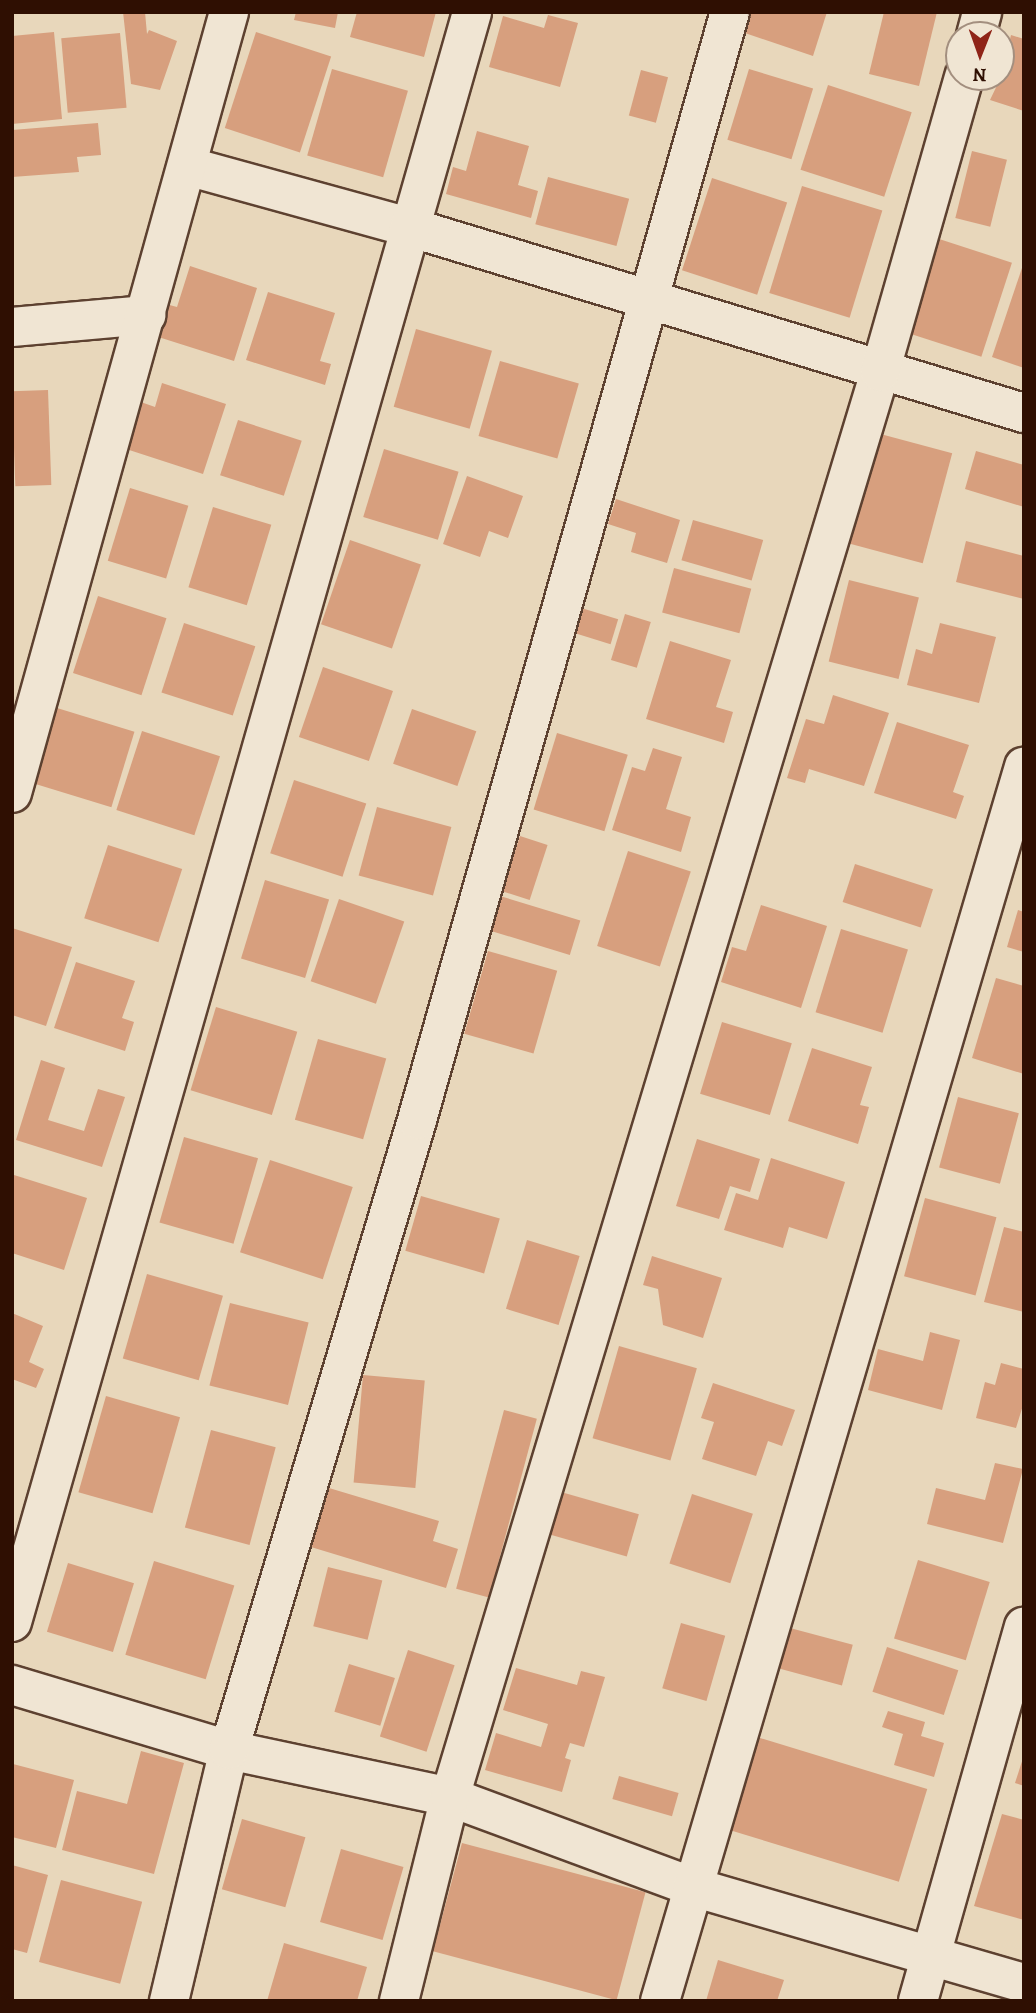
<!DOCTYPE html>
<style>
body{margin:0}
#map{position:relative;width:1036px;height:2013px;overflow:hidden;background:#e8d7bb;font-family:Alegreya,serif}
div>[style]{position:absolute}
.building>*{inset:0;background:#d79f7e;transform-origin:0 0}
.roads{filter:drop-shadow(2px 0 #5d4130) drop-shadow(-2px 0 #5d4130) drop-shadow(0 2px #5d4130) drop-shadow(0 -2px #5d4130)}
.minor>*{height:38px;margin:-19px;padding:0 19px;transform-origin:19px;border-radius:19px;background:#f0e5d3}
span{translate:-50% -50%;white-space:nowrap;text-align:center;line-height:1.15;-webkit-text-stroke:5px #f0e5d3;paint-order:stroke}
.frame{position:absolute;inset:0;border:14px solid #2f0f02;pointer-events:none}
.north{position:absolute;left:945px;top:21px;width:70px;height:70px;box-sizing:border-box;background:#f0e5d3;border:2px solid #a38f7f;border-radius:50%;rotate:181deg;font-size:19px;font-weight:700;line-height:28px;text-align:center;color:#2f0f02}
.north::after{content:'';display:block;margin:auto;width:24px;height:32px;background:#8f2418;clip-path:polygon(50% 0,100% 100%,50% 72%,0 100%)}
</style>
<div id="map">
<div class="building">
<i style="clip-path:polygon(123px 12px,145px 12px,147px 34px,149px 30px,177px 41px,160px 90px,131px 84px)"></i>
<i style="clip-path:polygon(296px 12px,338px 12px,335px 28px,294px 20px)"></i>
<i style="clip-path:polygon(357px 12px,436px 12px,424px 57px,350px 37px)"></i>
<i style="clip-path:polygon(746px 12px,827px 12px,813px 56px,739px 31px)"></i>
<i style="clip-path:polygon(884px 12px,937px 12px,919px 86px,869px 74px)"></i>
<i style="clip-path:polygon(548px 15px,578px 23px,560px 87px,489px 67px,503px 16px,544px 28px)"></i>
<i style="clip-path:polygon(54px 32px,62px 119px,12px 124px,12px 36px)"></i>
<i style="left:256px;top:32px;width:79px;height:101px;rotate:18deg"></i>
<i style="left:120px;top:33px;width:75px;height:59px;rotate:85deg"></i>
<i style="clip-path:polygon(1011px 35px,1024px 39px,1024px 111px,990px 100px,1001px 77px)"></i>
<i style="left:332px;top:69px;width:79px;height:90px;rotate:16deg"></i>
<i style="left:749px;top:69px;width:67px;height:74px;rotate:17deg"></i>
<i style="left:641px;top:70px;width:28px;height:47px;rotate:15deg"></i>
<i style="left:828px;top:85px;width:88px;height:89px;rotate:18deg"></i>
<i style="clip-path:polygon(98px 123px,101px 155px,77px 157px,79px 172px,12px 177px,12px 130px)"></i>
<i style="clip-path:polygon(477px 131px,529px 146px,518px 185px,538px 191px,531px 218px,446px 194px,453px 167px,466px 171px)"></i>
<i style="left:972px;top:151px;width:36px;height:69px;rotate:14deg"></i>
<i style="left:548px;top:177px;width:84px;height:49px;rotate:15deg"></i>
<i style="left:712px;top:178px;width:79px;height:97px;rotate:18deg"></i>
<i style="left:802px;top:186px;width:84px;height:112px;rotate:17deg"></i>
<i style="left:933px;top:237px;width:83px;height:99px;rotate:18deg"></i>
<i style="clip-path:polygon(1024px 262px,1024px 368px,992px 357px)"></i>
<i style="clip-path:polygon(190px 266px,257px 288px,234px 361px,152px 335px,162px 303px,177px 307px)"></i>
<i style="clip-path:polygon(268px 292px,335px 313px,320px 361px,331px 364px,325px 385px,246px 360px)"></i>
<i style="left:416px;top:329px;width:79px;height:81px;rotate:16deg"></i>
<i style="left:500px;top:361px;width:82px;height:78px;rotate:16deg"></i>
<i style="clip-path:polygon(162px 383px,226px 404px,203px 474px,123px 448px,138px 401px,155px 407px)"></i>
<i style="left:48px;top:390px;width:95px;height:36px;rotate:88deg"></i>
<i style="left:238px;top:420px;width:67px;height:58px;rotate:18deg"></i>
<i style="left:873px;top:432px;width:82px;height:114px;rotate:15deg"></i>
<i style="left:384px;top:449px;width:78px;height:71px;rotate:17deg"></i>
<i style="clip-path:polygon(976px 451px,1024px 465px,1024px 507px,965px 489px)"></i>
<i style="clip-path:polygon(467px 476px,523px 496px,508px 538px,489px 531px,480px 557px,443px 544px)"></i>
<i style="left:130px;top:488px;width:61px;height:76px;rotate:17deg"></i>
<i style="clip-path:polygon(616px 499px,680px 520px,667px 563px,631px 552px,636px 533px,608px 524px)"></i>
<i style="left:213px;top:507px;width:61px;height:84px;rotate:17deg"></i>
<i style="left:693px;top:520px;width:73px;height:42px;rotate:16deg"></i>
<i style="left:350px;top:540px;width:75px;height:89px;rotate:19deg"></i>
<i style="clip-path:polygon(966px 541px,1024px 556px,1024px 599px,956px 582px)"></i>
<i style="left:674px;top:568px;width:80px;height:46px;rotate:15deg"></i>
<i style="left:849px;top:580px;width:72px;height:84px;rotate:14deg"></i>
<i style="left:98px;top:596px;width:72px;height:81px;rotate:18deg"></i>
<i style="left:578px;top:607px;width:42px;height:26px;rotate:17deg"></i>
<i style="left:625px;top:614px;width:27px;height:48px;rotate:17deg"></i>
<i style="left:184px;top:623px;width:75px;height:73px;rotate:18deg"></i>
<i style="clip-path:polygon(940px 623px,996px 637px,979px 703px,907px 685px,916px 649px,932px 654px)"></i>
<i style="clip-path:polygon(670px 641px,731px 660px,716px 707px,733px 712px,724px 743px,646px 719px)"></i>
<i style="left:323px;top:667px;width:74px;height:74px;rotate:19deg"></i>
<i style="clip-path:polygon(833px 695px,889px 713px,864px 786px,809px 769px,805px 783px,787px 778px,806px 719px,824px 724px)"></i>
<i style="left:57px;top:708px;width:81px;height:79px;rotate:17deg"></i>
<i style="left:412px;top:709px;width:68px;height:58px;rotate:19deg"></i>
<i style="clip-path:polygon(897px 722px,969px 745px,953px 792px,964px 796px,956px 819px,874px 793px)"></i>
<i style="left:142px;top:731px;width:82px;height:83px;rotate:18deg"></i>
<i style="left:557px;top:733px;width:74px;height:80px;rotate:17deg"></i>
<i style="clip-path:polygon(653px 748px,682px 757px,666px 809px,691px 817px,681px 852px,612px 830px,632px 767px,645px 771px)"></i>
<i style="left:294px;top:780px;width:76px;height:77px;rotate:18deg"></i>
<i style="left:377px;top:807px;width:77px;height:71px;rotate:15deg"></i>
<i style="left:520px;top:836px;width:29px;height:58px;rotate:18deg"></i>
<i style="left:108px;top:845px;width:78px;height:77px;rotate:18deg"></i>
<i style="left:628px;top:851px;width:66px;height:100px;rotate:18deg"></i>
<i style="left:855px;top:864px;width:82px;height:40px;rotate:18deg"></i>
<i style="left:265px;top:880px;width:67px;height:82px;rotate:17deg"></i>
<i style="left:500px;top:896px;width:84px;height:36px;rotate:17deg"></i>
<i style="left:339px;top:899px;width:69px;height:87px;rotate:19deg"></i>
<i style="clip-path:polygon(761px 905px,827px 926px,801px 1008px,721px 982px,732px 947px,746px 951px)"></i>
<i style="clip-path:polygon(1018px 910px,1024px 912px,1024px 952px,1007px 947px)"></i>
<i style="clip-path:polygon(12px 928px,72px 947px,46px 1026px,12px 1015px)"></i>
<i style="left:841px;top:929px;width:70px;height:87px;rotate:17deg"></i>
<i style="left:488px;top:951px;width:72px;height:86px;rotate:16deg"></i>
<i style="clip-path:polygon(76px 962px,135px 981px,122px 1018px,134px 1022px,125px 1051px,54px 1028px)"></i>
<i style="clip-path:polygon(996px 978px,1024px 986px,1024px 1074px,972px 1058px)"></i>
<i style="left:216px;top:1007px;width:85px;height:87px;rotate:17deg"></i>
<i style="left:722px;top:1022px;width:73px;height:75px;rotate:17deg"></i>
<i style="left:318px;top:1039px;width:71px;height:84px;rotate:16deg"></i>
<i style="clip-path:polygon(812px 1048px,872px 1067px,860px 1105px,869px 1107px,858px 1144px,788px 1121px)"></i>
<i style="clip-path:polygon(41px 1060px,65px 1068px,48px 1120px,84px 1131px,98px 1089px,125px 1097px,102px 1167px,16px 1140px)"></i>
<i style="left:958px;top:1097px;width:63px;height:73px;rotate:15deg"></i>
<i style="left:184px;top:1137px;width:77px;height:89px;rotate:16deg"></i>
<i style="clip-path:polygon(697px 1139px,760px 1159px,750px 1192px,730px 1186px,719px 1219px,676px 1206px)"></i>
<i style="clip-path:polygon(771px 1158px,845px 1182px,827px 1239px,789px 1227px,783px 1248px,724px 1230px,736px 1193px,758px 1200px)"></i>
<i style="left:270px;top:1160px;width:87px;height:97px;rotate:18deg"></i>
<i style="clip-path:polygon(14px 1175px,87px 1198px,64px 1270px,12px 1253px)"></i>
<i style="left:421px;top:1196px;width:82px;height:57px;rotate:16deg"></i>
<i style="left:925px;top:1198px;width:74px;height:81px;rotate:15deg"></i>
<i style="clip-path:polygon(1004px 1227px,1024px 1232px,1024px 1312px,984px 1302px)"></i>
<i style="left:527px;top:1240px;width:55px;height:72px;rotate:17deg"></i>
<i style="clip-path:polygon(652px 1256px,722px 1278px,703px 1338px,663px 1325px,658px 1289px,643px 1285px)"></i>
<i style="left:147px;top:1274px;width:79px;height:88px;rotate:16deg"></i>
<i style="left:230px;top:1303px;width:81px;height:85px;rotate:14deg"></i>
<i style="clip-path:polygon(12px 1313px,43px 1326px,29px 1362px,44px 1369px,36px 1388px,12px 1379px)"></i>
<i style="clip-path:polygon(930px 1332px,960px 1340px,942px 1410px,868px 1390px,878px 1349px,923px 1361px)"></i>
<i style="left:619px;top:1346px;width:81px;height:96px;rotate:16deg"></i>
<i style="clip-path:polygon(1001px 1363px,1024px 1369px,1024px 1402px,1016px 1428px,976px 1418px,985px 1382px,995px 1385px)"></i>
<i style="left:363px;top:1375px;width:62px;height:108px;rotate:5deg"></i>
<i style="clip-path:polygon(713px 1383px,795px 1410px,782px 1446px,768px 1441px,756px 1476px,702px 1459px,714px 1422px,701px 1418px)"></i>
<i style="left:106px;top:1396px;width:77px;height:100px;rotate:16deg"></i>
<i style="left:504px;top:1410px;width:34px;height:185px;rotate:15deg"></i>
<i style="left:211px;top:1430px;width:67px;height:101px;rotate:15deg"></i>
<i style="clip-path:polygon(995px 1463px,1023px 1469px,1003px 1543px,927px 1524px,936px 1488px,985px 1500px)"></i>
<i style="clip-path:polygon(329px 1488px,439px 1521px,433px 1541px,458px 1549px,446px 1588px,311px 1547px)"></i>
<i style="left:561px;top:1492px;width:81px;height:44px;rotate:16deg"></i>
<i style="left:692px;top:1494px;width:64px;height:73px;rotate:18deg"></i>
<i style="left:918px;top:1560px;width:75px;height:82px;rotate:17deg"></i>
<i style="left:154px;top:1561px;width:84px;height:98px;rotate:17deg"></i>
<i style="left:68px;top:1563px;width:69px;height:72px;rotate:17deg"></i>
<i style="left:328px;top:1567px;width:56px;height:61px;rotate:14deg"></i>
<i style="left:681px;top:1623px;width:46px;height:68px;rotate:16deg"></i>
<i style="left:790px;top:1628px;width:65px;height:42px;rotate:15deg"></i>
<i style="left:887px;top:1647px;width:75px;height:47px;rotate:18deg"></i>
<i style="left:408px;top:1650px;width:49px;height:91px;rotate:18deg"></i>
<i style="left:349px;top:1664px;width:48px;height:50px;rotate:17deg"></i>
<i style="clip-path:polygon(516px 1668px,577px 1685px,581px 1671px,605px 1677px,584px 1747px,570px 1743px,565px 1758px,571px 1760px,562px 1792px,485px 1770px,496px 1733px,541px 1747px,548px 1724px,503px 1710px)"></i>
<i style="clip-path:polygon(888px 1711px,925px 1722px,921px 1736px,944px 1743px,934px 1777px,894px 1765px,903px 1734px,882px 1727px)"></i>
<i style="left:757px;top:1737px;width:178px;height:97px;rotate:17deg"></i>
<i style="clip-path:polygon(141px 1751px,184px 1763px,154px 1874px,62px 1850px,77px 1791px,127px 1804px)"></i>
<i style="clip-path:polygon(1023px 1758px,1024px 1758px,1024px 1786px,1015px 1783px)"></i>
<i style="clip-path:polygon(13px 1764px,74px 1780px,56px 1848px,12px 1837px)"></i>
<i style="left:619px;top:1776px;width:62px;height:24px;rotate:16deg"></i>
<i style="clip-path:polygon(1002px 1814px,1024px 1820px,1024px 1920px,974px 1906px)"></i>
<i style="left:242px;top:1819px;width:66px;height:73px;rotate:16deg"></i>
<i style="left:462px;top:1843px;width:190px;height:112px;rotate:15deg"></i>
<i style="left:341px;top:1849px;width:65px;height:76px;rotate:16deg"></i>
<i style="clip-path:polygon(12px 1865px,48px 1875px,27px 1953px,12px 1949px)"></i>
<i style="left:61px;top:1880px;width:84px;height:85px;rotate:15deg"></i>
<i style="clip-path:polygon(284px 1943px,367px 1967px,357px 2001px,267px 2001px)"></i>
<i style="clip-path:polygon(718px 1960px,784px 1980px,777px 2001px,706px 2001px)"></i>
</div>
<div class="roads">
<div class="minor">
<i style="left:976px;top:35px;width:24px;rotate:-75deg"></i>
<i style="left:187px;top:166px;width:230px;rotate:15.4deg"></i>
<i style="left:409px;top:227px;width:643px;rotate:16.83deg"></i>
<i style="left:12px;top:327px;width:135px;rotate:-5.1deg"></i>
<i style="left:12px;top:793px;width:811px;rotate:-74.47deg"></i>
<i style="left:12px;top:1622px;width:1674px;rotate:-74.05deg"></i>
<i style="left:12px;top:1685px;width:227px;rotate:16.7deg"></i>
<i style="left:229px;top:1750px;width:226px;rotate:12deg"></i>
<i style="left:450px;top:1797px;width:259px;rotate:20.3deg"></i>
<i style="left:693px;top:1887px;width:345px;rotate:16.2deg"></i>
<i style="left:169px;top:2001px;width:258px;rotate:-76.6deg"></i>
<i style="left:229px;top:1750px;width:657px;rotate:-73.38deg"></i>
<i style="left:417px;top:1120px;width:1151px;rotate:-74.23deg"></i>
<i style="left:399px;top:2001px;width:210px;rotate:-76deg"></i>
<i style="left:450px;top:1797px;width:1488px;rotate:-73.21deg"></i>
<i style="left:880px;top:372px;width:307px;rotate:-74.1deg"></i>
<i style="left:660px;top:2001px;width:1287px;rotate:-73.57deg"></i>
<i style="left:918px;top:2001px;width:389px;rotate:-74.2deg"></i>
</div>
</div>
<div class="frame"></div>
<div class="north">N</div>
</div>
